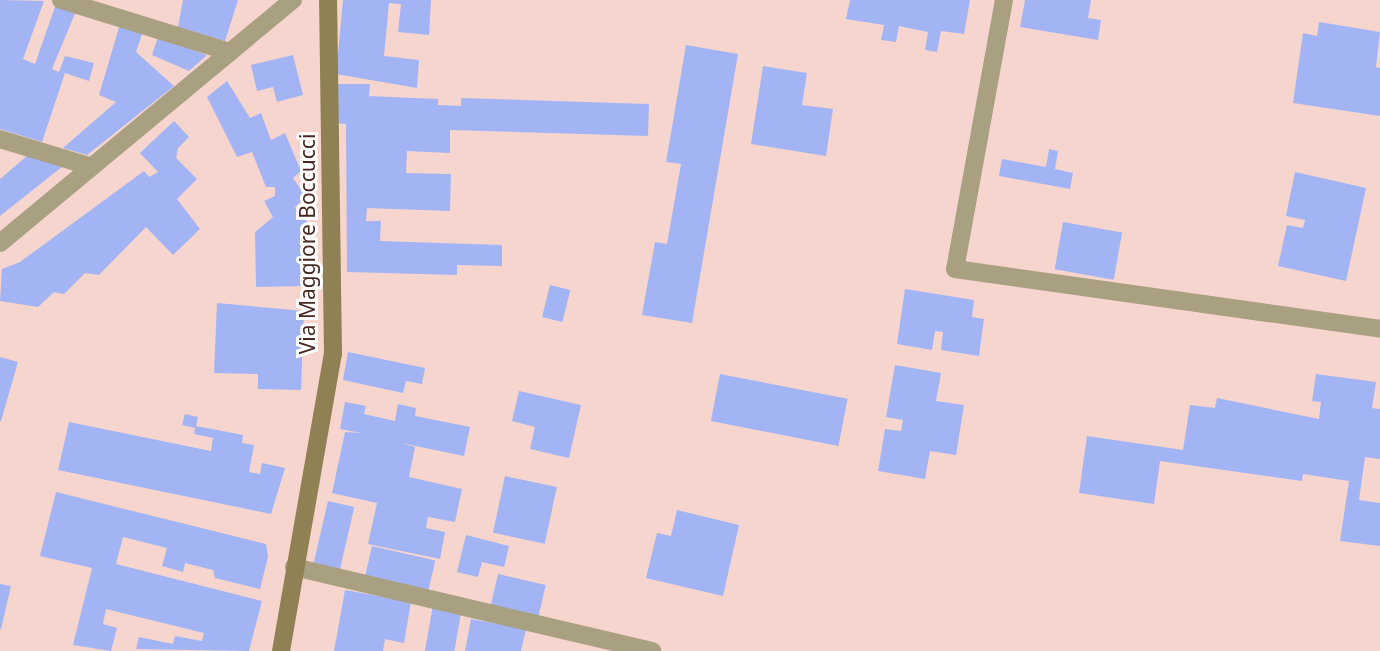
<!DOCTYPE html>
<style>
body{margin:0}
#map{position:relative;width:1380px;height:651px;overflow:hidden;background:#f6d5ce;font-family:"Noto Sans",sans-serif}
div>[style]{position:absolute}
.building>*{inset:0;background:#a3b4f5;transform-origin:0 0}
.street>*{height:18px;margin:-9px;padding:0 9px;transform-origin:9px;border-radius:9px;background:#a99f81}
.secondary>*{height:18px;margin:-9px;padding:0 9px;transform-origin:9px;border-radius:9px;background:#8f8153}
span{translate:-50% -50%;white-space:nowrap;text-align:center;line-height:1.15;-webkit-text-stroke:6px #fff;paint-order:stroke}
.street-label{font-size:21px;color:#462821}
</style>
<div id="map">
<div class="building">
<i style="clip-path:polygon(0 0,44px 1px,23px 59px,35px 64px,56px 4px,76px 11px,52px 69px,59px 72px,65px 56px,94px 63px,89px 81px,65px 73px,42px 142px,0 129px)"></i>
<i style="clip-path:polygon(183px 0,238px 0,225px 41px,178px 27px)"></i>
<i style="clip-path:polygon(343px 0,431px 0,429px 35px,398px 32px,401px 4px,389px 3px,384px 56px,419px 60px,417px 88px,336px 74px)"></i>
<i style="clip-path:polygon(850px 0,970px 0,964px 34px,941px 31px,937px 52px,925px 50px,928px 32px,899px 26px,896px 42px,881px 40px,884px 25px,846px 19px)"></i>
<i style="clip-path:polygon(1025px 0,1091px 0,1088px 18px,1101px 20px,1098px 40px,1020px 27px)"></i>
<i style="clip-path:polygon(1319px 22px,1380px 32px,1376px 67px,1380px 68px,1380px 116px,1293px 103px,1303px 33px,1317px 36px)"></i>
<i style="clip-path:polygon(120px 24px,143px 31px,136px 52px,174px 86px,87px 155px,63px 148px,116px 102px,99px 95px)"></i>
<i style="clip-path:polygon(158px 37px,207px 55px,189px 71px,152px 55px)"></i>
<i style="clip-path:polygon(686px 45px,738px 54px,692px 323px,642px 315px,655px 242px,667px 244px,681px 164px,666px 162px)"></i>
<i style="clip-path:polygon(293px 55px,303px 95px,277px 102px,273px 87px,257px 91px,251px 65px)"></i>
<i style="clip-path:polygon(763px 66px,807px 73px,802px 105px,833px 109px,826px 156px,751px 144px)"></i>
<i style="clip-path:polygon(227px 81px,250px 118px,261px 113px,271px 140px,285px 133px,301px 171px,293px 178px,306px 197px,295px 207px,308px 223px,308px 286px,256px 287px,255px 232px,273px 217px,264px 201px,275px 196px,275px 187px,266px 187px,252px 152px,237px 157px,207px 97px)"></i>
<i style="clip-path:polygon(333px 84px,370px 84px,369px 96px,438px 99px,438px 105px,461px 106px,461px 98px,649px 104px,648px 136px,450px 130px,450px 153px,407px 151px,406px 173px,451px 174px,450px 211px,367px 208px,366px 221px,381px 221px,380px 241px,502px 245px,502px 266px,457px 265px,457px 275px,347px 272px,346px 124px,332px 123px)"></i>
<i style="clip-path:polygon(174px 121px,189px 137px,178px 148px,176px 158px,197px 179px,177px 199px,200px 229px,173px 255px,146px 227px,99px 275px,85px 273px,64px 294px,54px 292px,38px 307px,0 301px,2px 269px,20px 262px,144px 171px,149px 177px,158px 172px,140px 153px)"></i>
<i style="clip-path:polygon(1049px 149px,1058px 151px,1055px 169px,1073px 173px,1070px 189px,999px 176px,1002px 159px,1046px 167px)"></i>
<i style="clip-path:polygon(28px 155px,63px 166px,0 216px,0 179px)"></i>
<i style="clip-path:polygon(1295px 172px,1366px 188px,1346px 281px,1278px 266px,1287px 225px,1303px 228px,1305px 220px,1286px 216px)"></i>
<i style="left:1063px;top:222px;width:60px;height:48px;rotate:10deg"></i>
<i style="left:550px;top:285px;width:21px;height:33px;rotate:14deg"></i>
<i style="clip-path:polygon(905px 289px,974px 300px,972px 317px,984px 319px,979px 356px,941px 350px,943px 332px,935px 331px,932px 350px,897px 344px)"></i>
<i style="clip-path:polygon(217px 303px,304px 311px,301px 390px,258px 389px,258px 374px,214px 373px)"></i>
<i style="clip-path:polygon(348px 352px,425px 368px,422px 384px,406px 381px,403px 393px,343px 380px)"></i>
<i style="clip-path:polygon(0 357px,18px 362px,1px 421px,0 421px)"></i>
<i style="clip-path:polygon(895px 365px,941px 373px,936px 401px,964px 405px,956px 455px,930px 451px,925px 479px,878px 471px,885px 429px,901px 431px,903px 420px,886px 417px)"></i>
<i style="left:720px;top:374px;width:130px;height:48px;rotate:11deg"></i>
<i style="clip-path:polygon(1316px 374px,1376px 382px,1372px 408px,1380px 409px,1380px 459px,1365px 457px,1359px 500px,1380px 503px,1380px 546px,1340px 541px,1349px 481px,1303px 474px,1302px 481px,1160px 461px,1154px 504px,1079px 493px,1087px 436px,1183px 450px,1190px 405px,1215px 408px,1217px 398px,1319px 419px,1321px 402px,1312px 401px)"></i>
<i style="clip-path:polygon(519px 391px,581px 405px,569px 458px,530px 449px,535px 427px,512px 421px)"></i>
<i style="clip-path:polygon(345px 402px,366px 406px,364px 414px,395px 421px,398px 404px,416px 408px,415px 416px,470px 427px,464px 456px,401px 443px,415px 447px,409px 477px,462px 489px,455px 522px,428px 517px,426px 528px,445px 532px,440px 559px,368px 544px,377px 503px,332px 493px,345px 432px,361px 433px,340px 429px)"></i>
<i style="clip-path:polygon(185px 414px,198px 417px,196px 426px,243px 435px,242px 443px,254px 445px,249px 472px,260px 474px,262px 463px,285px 468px,271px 514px,58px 470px,69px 422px,211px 451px,213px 438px,194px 434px,195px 428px,182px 425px)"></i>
<i style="left:505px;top:476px;width:53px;height:58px;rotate:12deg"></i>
<i style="clip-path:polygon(56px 492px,266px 544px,268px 557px,260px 589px,215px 578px,213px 570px,185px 563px,183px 572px,162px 566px,167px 548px,123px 537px,116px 564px,262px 601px,249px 651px,136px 649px,139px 637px,173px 644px,175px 636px,202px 641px,204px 633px,106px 609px,103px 624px,117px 628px,111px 651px,73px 645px,92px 568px,40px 556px)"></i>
<i style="left:328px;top:501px;width:27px;height:67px;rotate:13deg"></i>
<i style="clip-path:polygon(677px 510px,739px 525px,723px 596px,646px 578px,657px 533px,671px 536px)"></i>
<i style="clip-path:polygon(466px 535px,509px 546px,504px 567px,482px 562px,478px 577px,457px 572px)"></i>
<i style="left:372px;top:546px;width:65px;height:32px;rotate:13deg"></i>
<i style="left:498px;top:574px;width:49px;height:33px;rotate:13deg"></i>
<i style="clip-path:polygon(0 584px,11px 586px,1px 629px,0 629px)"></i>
<i style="clip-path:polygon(345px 590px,411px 602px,404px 643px,385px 639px,383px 651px,334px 651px)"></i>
<i style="left:433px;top:605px;width:29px;height:47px;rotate:10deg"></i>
<i style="clip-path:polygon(471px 619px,526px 629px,521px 651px,465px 651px)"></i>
</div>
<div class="street">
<i style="left:61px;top:0;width:177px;rotate:17.1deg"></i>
<i style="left:1004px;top:0;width:273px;rotate:100.3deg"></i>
<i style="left:955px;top:269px;width:429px;rotate:8deg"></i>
<i style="left:0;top:139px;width:96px;rotate:16.9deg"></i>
<i style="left:0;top:243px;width:381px;rotate:-39.7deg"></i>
<i style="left:294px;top:567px;width:368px;rotate:13.2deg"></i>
</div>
<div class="secondary">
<i style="left:281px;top:651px;width:302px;rotate:-80.1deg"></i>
<i style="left:333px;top:354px;width:354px;rotate:-90.8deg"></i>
</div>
<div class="street-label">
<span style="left:307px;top:244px;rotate:-90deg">Via Maggiore Boccucci</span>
</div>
</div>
